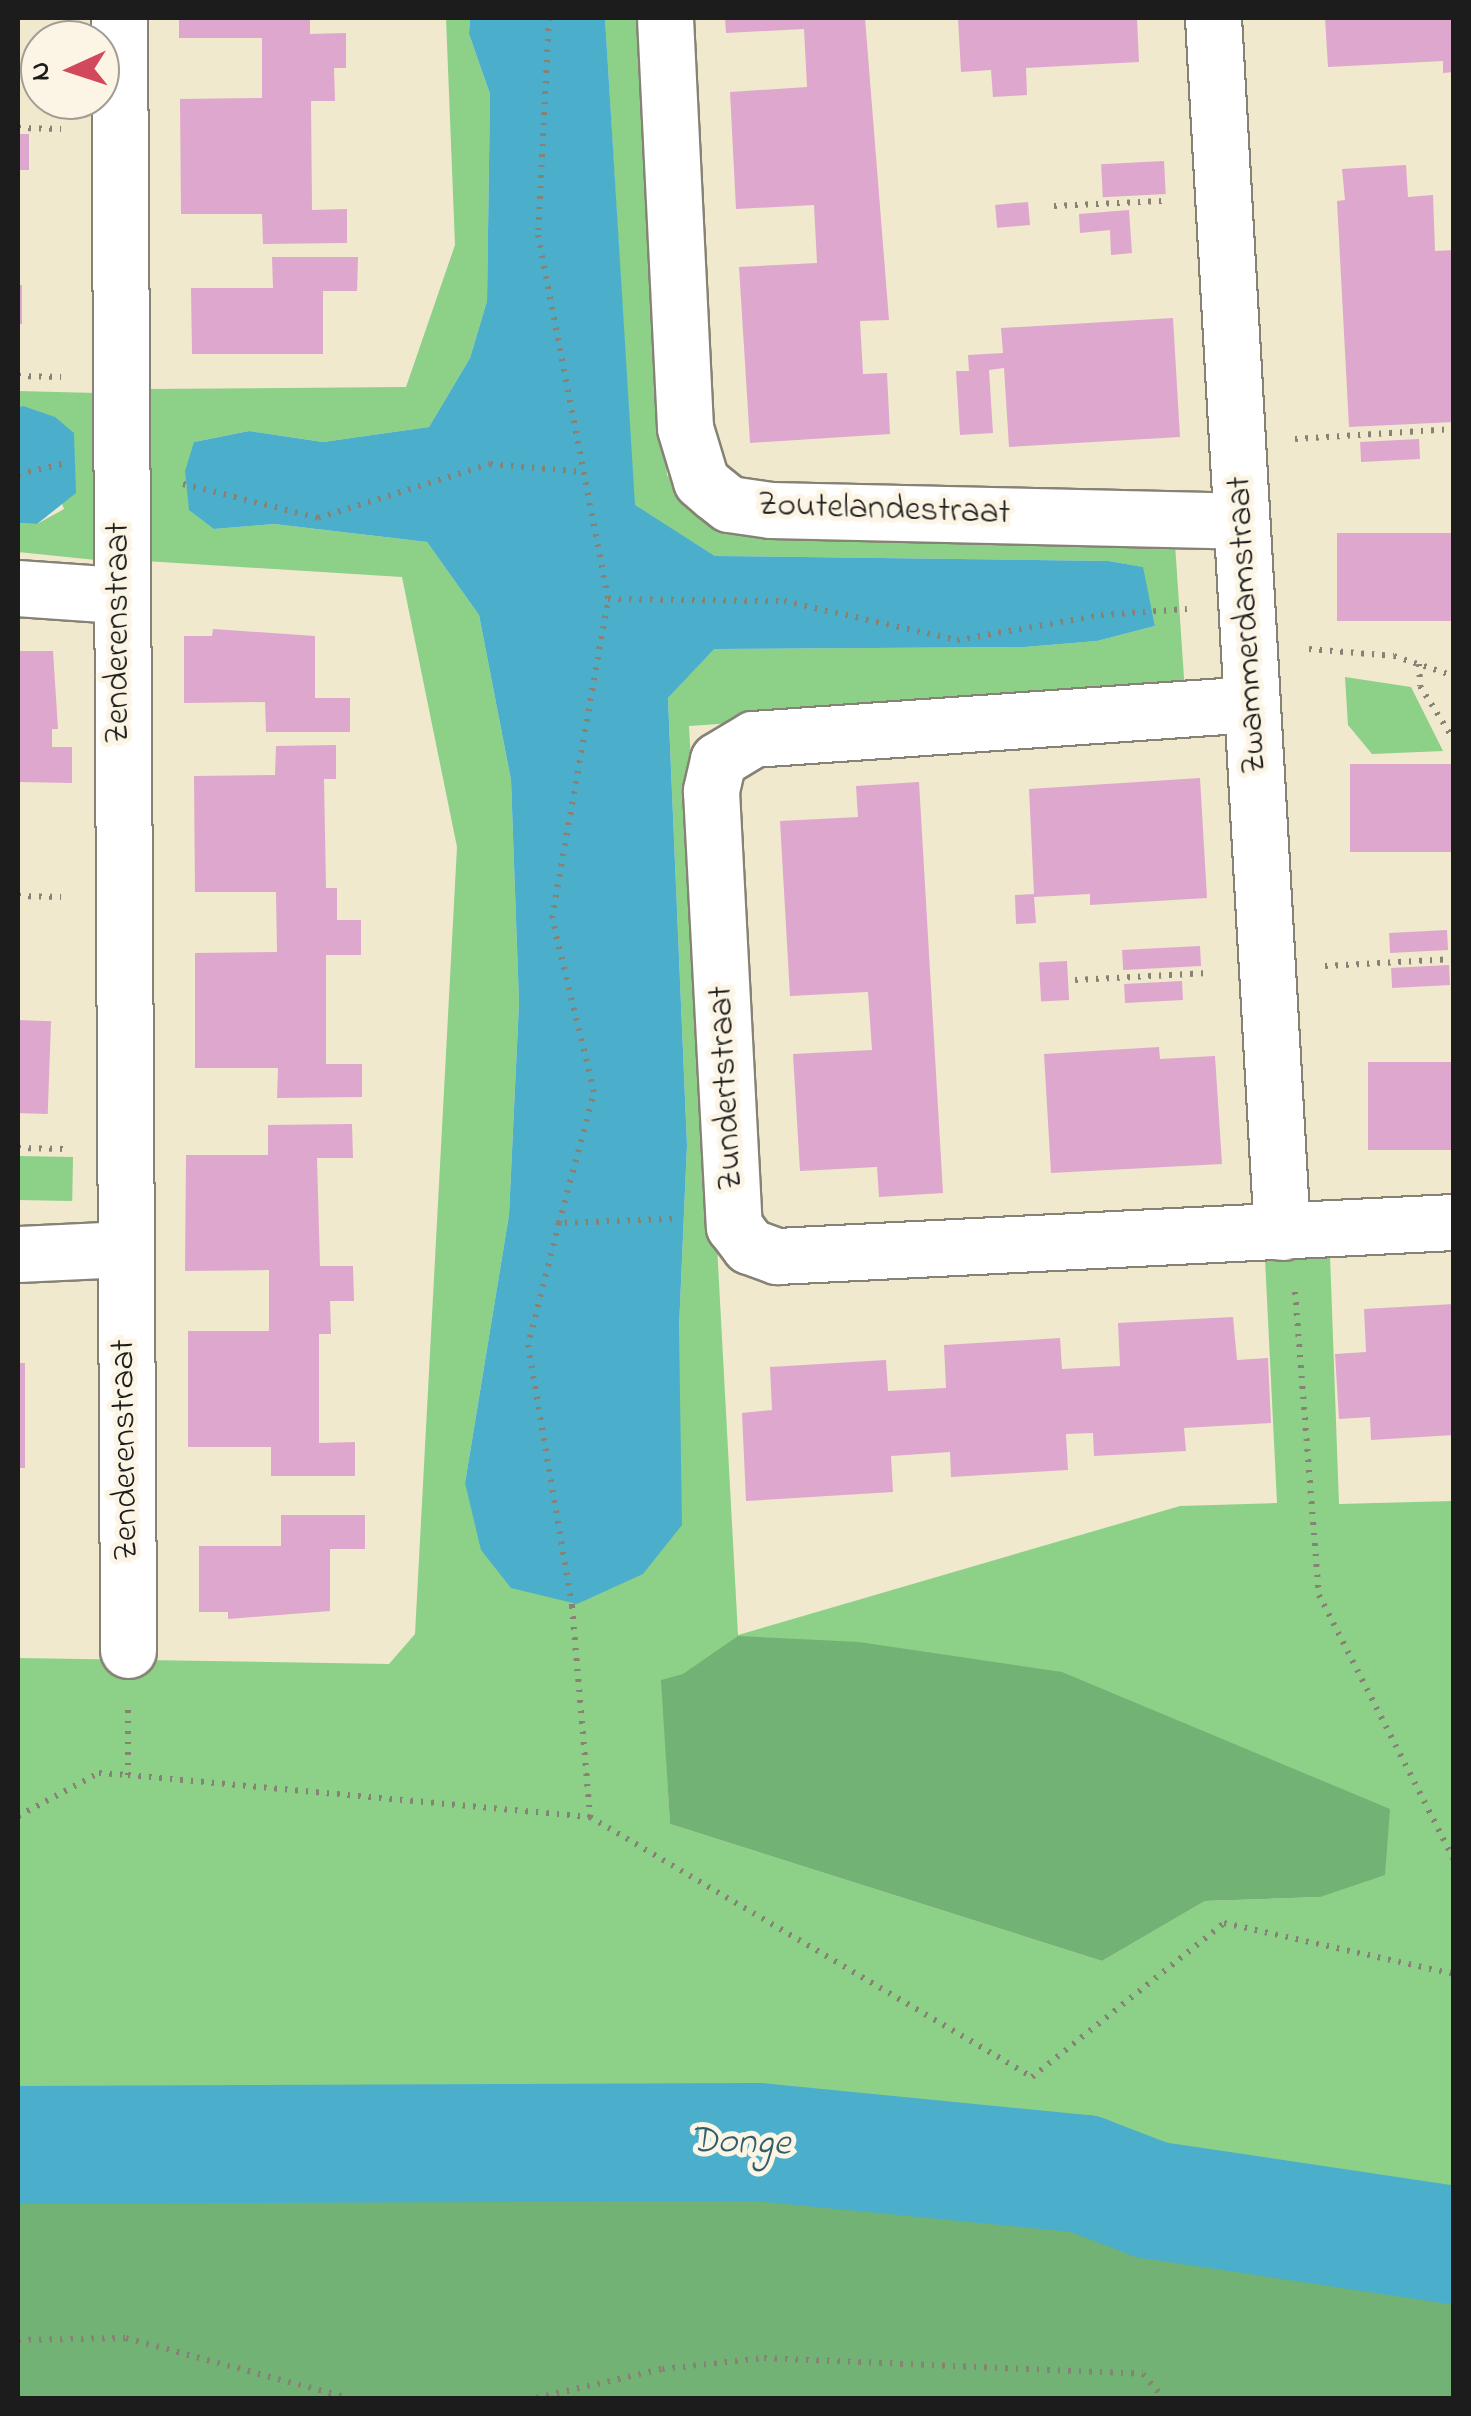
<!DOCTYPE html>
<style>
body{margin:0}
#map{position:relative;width:1471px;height:2416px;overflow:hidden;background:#f0e9ce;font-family:"Indie Flower",sans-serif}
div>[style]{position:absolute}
.green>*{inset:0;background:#8dd088;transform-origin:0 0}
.forest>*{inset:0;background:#72b274}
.water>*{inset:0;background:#4bafcb}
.river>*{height:118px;margin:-59px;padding:0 59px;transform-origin:59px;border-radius:59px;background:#4bafcb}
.building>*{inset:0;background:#dea7cd;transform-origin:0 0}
.path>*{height:6px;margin-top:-3px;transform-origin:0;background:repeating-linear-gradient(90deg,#868275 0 2.5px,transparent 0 10.5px)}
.roads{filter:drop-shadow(2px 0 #868275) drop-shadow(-2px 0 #868275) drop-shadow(0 2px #868275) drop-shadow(0 -2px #868275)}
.street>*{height:55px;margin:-27.5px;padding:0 27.5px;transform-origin:27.5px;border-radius:27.5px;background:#fff}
span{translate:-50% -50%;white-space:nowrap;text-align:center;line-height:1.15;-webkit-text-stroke:10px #fcf5e5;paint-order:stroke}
.street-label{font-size:35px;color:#1c1c1c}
.water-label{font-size:38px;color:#315e6b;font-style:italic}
.frame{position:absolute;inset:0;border:20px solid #1c1c1c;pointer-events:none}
.north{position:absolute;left:20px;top:20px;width:100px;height:100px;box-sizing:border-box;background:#fcf5e5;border:2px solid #a29e95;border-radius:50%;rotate:267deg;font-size:28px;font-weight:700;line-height:40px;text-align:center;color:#1c1c1c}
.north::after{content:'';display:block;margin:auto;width:35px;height:45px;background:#d1495b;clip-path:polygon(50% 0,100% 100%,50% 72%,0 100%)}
</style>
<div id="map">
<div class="green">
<i style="clip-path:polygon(evenodd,446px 18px,470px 18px,469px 34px,490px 94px,487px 301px,470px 358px,429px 427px,323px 442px,249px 431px,194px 442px,214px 529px,274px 524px,427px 542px,479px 615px,511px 780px,519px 1003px,509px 1215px,465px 1483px,679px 1328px,687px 1145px,668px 698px,713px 649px,1025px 647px,1097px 641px,1155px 626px,1142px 567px,1109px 561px,715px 556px,634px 505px,605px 18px,645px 18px,667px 475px,702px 513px,1175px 544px,1185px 693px,689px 726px,738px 1635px,1180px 1506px,1277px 1503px,1265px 1259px,1330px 1255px,1339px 1504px,1453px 1501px,1453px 2224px,1152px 2185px,986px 2150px,848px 2135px,486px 2121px,18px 2127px,18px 1658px,389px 1664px,415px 1634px,457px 847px,402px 577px,145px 561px,147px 389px,406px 387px,455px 245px,446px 18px,683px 1675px,1320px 1897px,1205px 1901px,1102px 1961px,670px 1824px,662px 1680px,683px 1675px)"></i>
<i style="clip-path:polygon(18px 391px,97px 393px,96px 560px,18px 552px,18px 523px,37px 524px,64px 509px,23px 406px,18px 407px)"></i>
<i style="clip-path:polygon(1345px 677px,1411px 687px,1443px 751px,1372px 754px,1348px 725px)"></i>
<i style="left:18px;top:1156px;width:55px;height:44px;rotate:1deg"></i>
</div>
<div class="forest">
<i style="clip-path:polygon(738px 1636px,859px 1642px,1062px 1672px,1390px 1809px,1385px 1875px,1320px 1897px,1205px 1901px,1102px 1961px,670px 1824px,661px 1680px,683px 1674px)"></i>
<i style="clip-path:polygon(486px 2121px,848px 2135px,986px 2150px,1152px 2185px,1453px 2224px,1453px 2398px,18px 2398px,18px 2127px)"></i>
</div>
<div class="water">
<i style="clip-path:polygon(470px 18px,605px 18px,635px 505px,715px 556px,1109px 561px,1143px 567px,1155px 626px,1097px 641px,1025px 647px,714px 649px,668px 698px,687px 1145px,679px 1328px,682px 1525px,643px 1574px,577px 1604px,511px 1588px,481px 1550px,465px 1483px,509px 1215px,519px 1003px,511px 780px,479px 615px,427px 542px,274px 524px,214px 529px,189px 510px,185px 471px,194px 442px,249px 431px,323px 442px,429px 427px,470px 358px,487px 301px,490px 94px,469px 34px)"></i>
<i style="clip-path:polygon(23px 406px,55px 417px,74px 433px,76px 493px,37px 524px,18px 523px,18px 407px)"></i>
</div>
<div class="river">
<i style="left:18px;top:2145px;width:740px;rotate:-0.23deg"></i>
<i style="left:758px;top:2142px;width:328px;rotate:5.6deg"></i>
<i style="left:1084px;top:2174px;width:73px;rotate:20.9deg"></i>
<i style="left:1152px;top:2200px;width:305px;rotate:8.5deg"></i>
</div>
<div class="building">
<i style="clip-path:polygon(179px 18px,310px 18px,310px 34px,346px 33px,346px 68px,334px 68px,335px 101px,311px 101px,312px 210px,347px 209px,347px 243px,263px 244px,262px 214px,181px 214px,180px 99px,262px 98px,262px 38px,179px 38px)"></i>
<i style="clip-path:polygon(725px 18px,865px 18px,889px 320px,860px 321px,863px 374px,887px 373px,890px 434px,750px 443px,739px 267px,817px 263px,814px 205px,736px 209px,730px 92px,807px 87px,804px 29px,726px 33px)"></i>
<i style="clip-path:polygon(958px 18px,1137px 18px,1139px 62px,1026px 68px,1027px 95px,993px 97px,991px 70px,961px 72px)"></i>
<i style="clip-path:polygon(1325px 18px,1454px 18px,1454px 72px,1443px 73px,1443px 61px,1328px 67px)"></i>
<i style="left:18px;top:134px;width:11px;height:36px"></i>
<i style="left:1164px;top:161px;width:33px;height:63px;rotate:87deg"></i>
<i style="clip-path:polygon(1406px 165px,1408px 197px,1433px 195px,1435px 251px,1454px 250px,1454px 422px,1349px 427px,1337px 201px,1345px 200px,1342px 169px)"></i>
<i style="left:1028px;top:202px;width:23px;height:33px;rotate:85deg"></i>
<i style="clip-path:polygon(1129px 210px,1132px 253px,1111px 255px,1110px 230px,1080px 233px,1079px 214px)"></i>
<i style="clip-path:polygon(272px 257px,358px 257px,357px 291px,323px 291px,323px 354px,192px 354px,191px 288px,273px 288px)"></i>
<i style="left:18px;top:285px;width:4px;height:39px"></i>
<i style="clip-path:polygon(1173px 318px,1180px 437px,1009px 447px,1004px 368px,989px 370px,993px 433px,960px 435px,956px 371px,969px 371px,968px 355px,1003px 353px,1001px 328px)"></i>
<i style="left:1419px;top:439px;width:20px;height:59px;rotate:87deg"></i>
<i style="left:1454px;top:533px;width:88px;height:117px;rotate:90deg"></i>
<i style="clip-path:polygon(213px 629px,315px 636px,315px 698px,350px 698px,350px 732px,266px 732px,265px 702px,184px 703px,184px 636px,212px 636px)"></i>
<i style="clip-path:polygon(18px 651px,53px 651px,58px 729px,52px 729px,52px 747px,72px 747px,72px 783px,18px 782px)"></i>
<i style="clip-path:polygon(336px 745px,336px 779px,324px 779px,326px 888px,337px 888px,337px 920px,361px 920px,361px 955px,326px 955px,326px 1064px,362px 1064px,362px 1097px,277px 1098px,278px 1068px,195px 1068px,195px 953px,277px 952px,276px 892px,195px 892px,194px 776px,275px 775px,276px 746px)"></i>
<i style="left:1454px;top:764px;width:88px;height:104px;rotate:90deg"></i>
<i style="clip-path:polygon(1200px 778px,1207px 898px,1090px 905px,1090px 894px,1034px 897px,1036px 923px,1016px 924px,1015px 895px,1034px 894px,1029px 789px)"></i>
<i style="clip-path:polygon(919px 782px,943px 1193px,879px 1197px,877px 1167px,800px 1171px,793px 1054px,872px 1050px,868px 992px,790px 996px,780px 821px,858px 817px,856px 786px)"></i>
<i style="left:1447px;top:930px;width:20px;height:58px;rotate:87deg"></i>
<i style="left:1200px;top:946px;width:20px;height:78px;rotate:87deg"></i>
<i style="left:1067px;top:961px;width:39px;height:28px;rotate:87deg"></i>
<i style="left:1449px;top:965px;width:20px;height:58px;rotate:87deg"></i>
<i style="left:1182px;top:981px;width:19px;height:58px;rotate:87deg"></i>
<i style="left:18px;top:1020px;width:33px;height:93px;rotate:2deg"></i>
<i style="clip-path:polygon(1159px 1047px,1160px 1059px,1215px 1056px,1222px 1164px,1051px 1173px,1044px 1054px)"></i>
<i style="left:1454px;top:1062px;width:88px;height:86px;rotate:90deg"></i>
<i style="clip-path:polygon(352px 1124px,353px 1158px,317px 1158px,320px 1266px,353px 1266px,354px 1301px,330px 1301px,331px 1334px,319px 1334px,319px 1443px,355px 1442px,355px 1476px,271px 1476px,271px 1447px,188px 1447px,188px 1331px,269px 1331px,269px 1270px,185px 1271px,186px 1155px,268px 1155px,268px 1125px)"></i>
<i style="clip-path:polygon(1454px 1304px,1454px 1435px,1371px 1440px,1370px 1417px,1339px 1419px,1335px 1354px,1366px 1352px,1364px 1309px)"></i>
<i style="clip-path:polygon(1233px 1317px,1237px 1360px,1268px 1358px,1271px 1423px,1184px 1428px,1186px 1451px,1094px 1456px,1093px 1433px,1066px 1434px,1068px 1470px,951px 1477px,950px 1452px,891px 1456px,893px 1492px,746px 1501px,742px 1413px,772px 1410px,770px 1367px,886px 1360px,888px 1391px,946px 1388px,944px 1345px,1060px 1338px,1062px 1369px,1120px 1366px,1118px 1323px)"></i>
<i style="left:18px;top:1363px;width:7px;height:105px"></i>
<i style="clip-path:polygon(281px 1515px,365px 1515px,365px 1549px,330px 1549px,330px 1611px,228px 1619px,228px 1612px,199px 1612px,199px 1546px,281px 1546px)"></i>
</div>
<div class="path">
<i style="left:549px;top:18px;width:217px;rotate:92.9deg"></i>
<i style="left:538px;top:235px;width:371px;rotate:79.1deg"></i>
<i style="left:18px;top:128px;width:43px;rotate:1.3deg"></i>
<i style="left:1054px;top:206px;width:108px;rotate:-2.7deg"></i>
<i style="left:18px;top:376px;width:43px;rotate:1.3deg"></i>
<i style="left:1295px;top:439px;width:159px;rotate:-3.6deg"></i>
<i style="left:18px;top:474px;width:46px;rotate:-12.5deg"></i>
<i style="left:183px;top:484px;width:139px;rotate:14.1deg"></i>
<i style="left:318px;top:518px;width:180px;rotate:-17.4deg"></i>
<i style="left:490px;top:464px;width:94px;rotate:4.9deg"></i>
<i style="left:1309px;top:649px;width:85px;rotate:4.7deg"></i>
<i style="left:1394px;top:656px;width:63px;rotate:18.4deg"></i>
<i style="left:1419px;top:664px;width:22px;rotate:87deg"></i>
<i style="left:1420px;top:686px;width:64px;rotate:57.8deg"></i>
<i style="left:18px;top:896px;width:43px;rotate:1.3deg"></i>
<i style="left:1325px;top:966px;width:129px;rotate:-3.1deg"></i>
<i style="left:1075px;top:980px;width:133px;rotate:-3deg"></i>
<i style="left:18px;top:1148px;width:48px;rotate:1.2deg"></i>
<i style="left:672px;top:1219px;width:113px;rotate:178deg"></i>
<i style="left:559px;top:1223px;width:126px;rotate:104.3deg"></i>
<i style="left:528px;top:1345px;width:265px;rotate:80.4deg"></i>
<i style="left:572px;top:1606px;width:212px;rotate:85.1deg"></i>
<i style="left:590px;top:1817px;width:513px;rotate:30.47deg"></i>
<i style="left:1032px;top:2077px;width:246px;rotate:-38.7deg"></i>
<i style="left:1224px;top:1923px;width:236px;rotate:12.5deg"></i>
<i style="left:559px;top:1223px;width:136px;rotate:-75deg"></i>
<i style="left:594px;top:1092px;width:179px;rotate:-103.6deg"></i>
<i style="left:552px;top:918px;width:324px;rotate:-80deg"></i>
<i style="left:608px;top:599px;width:176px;rotate:0.7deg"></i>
<i style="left:784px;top:601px;width:177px;rotate:12.7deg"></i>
<i style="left:957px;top:640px;width:146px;rotate:-9.8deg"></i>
<i style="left:1101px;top:615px;width:86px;rotate:-4deg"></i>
<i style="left:1295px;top:1292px;width:304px;rotate:85.5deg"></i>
<i style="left:1319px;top:1595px;width:297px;rotate:63deg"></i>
<i style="left:128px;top:1710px;width:65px;rotate:90deg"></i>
<i style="left:128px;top:1775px;width:464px;rotate:5.2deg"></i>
<i style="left:18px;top:1816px;width:92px;rotate:-28deg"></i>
<i style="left:99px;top:1773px;width:29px;rotate:4deg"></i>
<i style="left:18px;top:2340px;width:108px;rotate:-1.1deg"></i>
<i style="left:126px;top:2338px;width:230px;rotate:15.1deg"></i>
<i style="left:536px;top:2398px;width:129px;rotate:-13deg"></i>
<i style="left:662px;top:2369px;width:103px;rotate:-6.2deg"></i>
<i style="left:764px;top:2358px;width:379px;rotate:2.4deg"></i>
<i style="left:1143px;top:2374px;width:31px;rotate:50deg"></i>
</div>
<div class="roads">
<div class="street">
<i style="left:119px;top:18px;width:1632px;rotate:89.68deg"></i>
<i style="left:665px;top:18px;width:410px;rotate:87.2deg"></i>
<i style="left:685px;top:428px;width:55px;rotate:73.2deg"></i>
<i style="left:701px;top:481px;width:18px;rotate:41deg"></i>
<i style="left:715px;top:493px;width:18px;rotate:38deg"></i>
<i style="left:729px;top:504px;width:42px;rotate:8.1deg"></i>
<i style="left:771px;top:510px;width:470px;rotate:1.3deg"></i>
<i style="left:1213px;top:18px;width:1216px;rotate:86.75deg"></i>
<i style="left:18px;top:588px;width:101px;rotate:4deg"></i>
<i style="left:1252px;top:704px;width:500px;rotate:175.99deg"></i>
<i style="left:753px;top:739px;width:41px;rotate:149deg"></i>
<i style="left:718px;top:760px;width:32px;rotate:103deg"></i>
<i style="left:711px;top:791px;width:436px;rotate:87deg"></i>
<i style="left:734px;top:1226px;width:25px;rotate:53deg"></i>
<i style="left:749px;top:1246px;width:30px;rotate:20deg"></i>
<i style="left:777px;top:1256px;width:678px;rotate:-2.88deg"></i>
<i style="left:18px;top:1254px;width:106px;rotate:-2.7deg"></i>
</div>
</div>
<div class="street-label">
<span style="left:884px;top:510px;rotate:2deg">Zoutelandestraat</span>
<span style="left:1248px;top:625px;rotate:-93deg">Zwammerdamstraat</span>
<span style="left:119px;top:633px;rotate:-90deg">Zenderenstraat</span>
<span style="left:727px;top:1088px;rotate:-93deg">Zundertstraat</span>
<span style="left:126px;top:1450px;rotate:-91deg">Zenderenstraat</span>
</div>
<div class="water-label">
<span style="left:740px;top:2144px;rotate:2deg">Donge</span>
</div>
<div class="frame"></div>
<div class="north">N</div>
</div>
